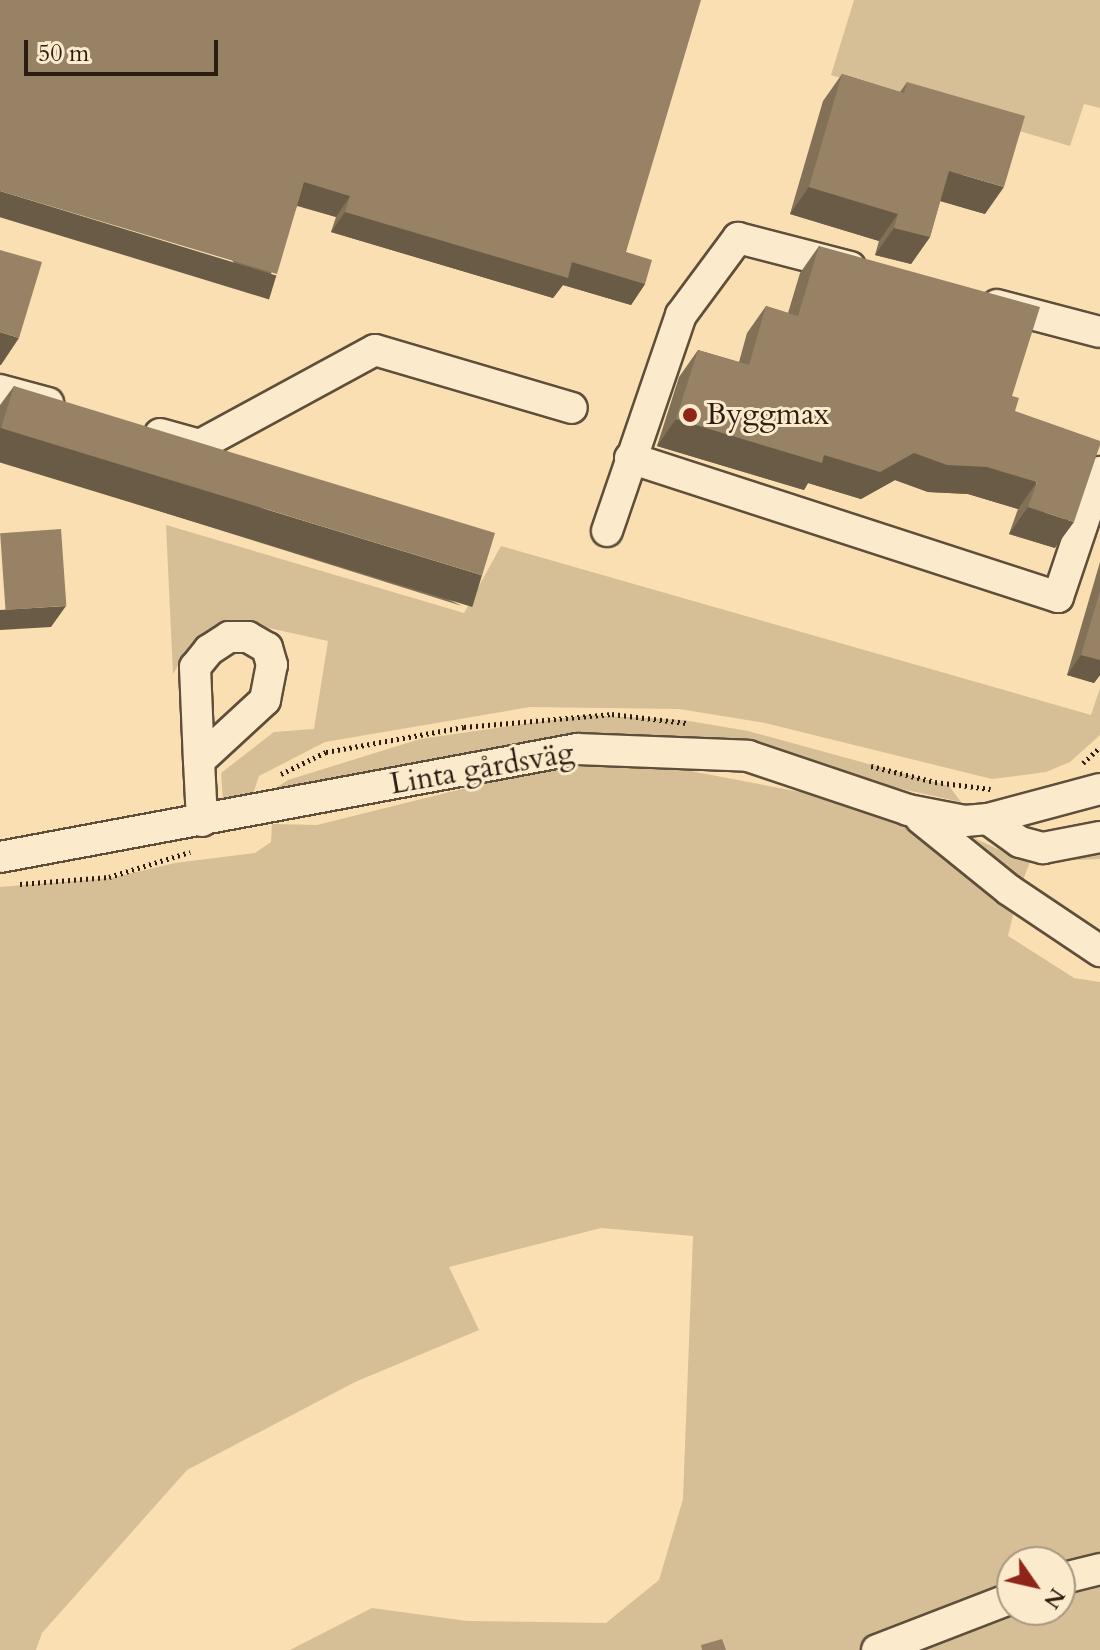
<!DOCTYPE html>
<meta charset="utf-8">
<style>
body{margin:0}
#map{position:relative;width:1100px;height:1650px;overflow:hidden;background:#f9dfb1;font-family:Cardo,serif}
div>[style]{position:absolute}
.green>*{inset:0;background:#d6be96}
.path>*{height:5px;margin-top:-2.5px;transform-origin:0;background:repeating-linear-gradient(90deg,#2c1d13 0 2px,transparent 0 6px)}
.roads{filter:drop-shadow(2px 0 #5f4e3a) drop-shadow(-2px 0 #5f4e3a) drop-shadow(0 2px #5f4e3a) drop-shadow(0 -2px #5f4e3a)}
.minor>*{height:30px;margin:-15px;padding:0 15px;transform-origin:15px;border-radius:15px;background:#fbeacc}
.wall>*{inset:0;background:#827057}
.shaded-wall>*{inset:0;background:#6a5b47;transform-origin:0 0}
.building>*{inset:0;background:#978265;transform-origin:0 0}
.dots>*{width:22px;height:22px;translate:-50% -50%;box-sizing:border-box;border:4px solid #fbeacc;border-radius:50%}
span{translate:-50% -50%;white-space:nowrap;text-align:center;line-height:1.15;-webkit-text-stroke:6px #fbeacc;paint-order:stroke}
.poi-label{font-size:30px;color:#2c1d13}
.left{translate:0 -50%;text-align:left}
.street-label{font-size:30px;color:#2c1d13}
.north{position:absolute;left:996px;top:1546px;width:80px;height:80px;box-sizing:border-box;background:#fbeacc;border:2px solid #a89882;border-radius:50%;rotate:124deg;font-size:22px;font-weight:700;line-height:32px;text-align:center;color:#2c1d13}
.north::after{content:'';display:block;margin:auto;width:28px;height:36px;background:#8f2418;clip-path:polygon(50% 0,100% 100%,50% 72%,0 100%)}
.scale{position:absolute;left:24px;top:40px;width:194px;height:36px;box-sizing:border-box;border:4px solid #2c1d13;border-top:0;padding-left:10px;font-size:24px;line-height:28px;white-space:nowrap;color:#2c1d13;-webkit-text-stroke:6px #fbeacc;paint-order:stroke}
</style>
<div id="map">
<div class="green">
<i style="clip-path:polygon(854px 0,1100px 0,1100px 108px,1084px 104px,1070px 146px,831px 75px)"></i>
<i style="clip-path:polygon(166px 525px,464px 613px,501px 546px,1091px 715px,1100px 688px,1100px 735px,1070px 762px,1046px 772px,992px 779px,765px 723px,679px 709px,530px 707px,325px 742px,259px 776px,253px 794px,223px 799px,221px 773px,274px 732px,314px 729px,328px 641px,232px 620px,188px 649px,173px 674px)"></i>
<i style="clip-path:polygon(587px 715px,683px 720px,748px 731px,949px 786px,961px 802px,670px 738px,623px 736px,527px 742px,267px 794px,288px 780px,420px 739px)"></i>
<i style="clip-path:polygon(evenodd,664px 766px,816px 795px,920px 831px,968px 879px,1014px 911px,1008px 936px,1074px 978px,1100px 982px,1100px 1650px,290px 1650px,372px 1608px,467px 1621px,606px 1623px,659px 1580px,683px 1499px,693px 1236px,601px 1228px,449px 1267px,479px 1330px,355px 1382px,187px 1470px,42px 1633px,36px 1650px,0 1650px,0 887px,111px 878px,175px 863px,255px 853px,271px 842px,272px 824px,317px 825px,510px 777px,571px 767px,664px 766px,1012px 1562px,1060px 1562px,1060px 1610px,1012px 1610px,1012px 1562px)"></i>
<i style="clip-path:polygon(974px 838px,1015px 857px,1100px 851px,1100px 859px,1030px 862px,1023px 880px)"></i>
</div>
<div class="path">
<i style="left:1083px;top:763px;width:23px;rotate:-43deg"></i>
<i style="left:871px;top:766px;width:66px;rotate:14deg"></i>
<i style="left:935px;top:782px;width:56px;rotate:7.1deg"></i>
<i style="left:281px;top:774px;width:50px;rotate:-26.1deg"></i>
<i style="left:326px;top:752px;width:140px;rotate:-10.3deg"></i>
<i style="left:464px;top:727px;width:149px;rotate:-5deg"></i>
<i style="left:612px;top:714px;width:75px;rotate:6.9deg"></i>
<i style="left:20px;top:884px;width:89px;rotate:-4.5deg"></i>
<i style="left:109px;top:877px;width:85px;rotate:-17.2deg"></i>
</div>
<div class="roads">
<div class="minor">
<i style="left:997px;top:305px;width:106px;rotate:14.7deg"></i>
<i style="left:0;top:390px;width:50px;rotate:15.2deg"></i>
<i style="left:160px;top:434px;width:41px;rotate:15.4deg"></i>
<i style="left:200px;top:445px;width:199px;rotate:-28.5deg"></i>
<i style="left:375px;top:350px;width:205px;rotate:16.4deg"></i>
<i style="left:630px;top:458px;width:450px;rotate:18deg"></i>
<i style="left:1058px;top:597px;width:132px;rotate:-71.4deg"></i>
<i style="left:607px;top:531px;width:228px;rotate:-71.1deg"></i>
<i style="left:681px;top:315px;width:96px;rotate:-53.5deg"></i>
<i style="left:738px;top:238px;width:116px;rotate:14.5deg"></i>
<i style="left:199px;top:761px;width:90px;rotate:-42.7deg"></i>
<i style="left:265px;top:700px;width:36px;rotate:-79deg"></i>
<i style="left:272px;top:665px;width:18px;rotate:-106deg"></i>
<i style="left:267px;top:648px;width:22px;rotate:-150deg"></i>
<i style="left:248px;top:637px;width:19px;rotate:180deg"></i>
<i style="left:229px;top:637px;width:24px;rotate:147deg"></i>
<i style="left:209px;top:650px;width:22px;rotate:129deg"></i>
<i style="left:195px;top:667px;width:94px;rotate:87.6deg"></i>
<i style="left:199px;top:761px;width:60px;rotate:87.1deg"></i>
<i style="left:920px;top:818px;width:114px;rotate:39deg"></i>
<i style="left:1009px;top:890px;width:110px;rotate:33.8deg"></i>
<i style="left:988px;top:819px;width:39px;rotate:36deg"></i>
<i style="left:1020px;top:842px;width:24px;rotate:15deg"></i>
<i style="left:1043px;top:848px;width:58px;rotate:-10.9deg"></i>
<i style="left:0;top:857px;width:587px;rotate:-10.6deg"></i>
<i style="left:577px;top:749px;width:171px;rotate:2.3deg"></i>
<i style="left:748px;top:756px;width:169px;rotate:18.6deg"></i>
<i style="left:908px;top:810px;width:58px;rotate:10.9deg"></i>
<i style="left:965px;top:821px;width:23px;rotate:-5deg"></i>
<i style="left:988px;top:819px;width:116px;rotate:-15deg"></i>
<i style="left:1060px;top:1579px;width:41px;rotate:-14deg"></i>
<i style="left:877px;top:1650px;width:145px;rotate:-21.1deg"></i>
</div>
</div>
<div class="wall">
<i style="clip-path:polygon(0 0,626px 252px,645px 284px,631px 305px,563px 285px,553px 298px,331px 232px,336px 217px,297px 206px,263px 295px)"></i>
<i style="clip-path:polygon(842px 74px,900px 92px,907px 82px,985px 214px,940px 201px,930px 237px,911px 264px,875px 255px,879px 241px,790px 214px,823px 101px)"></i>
<i style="clip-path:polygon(819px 246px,1012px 396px,1015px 411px,1055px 548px,1009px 534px,1018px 509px,968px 494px,928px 492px,895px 480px,861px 499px,808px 483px,804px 490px,657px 446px,679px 377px,698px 350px,739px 362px,747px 333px,766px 306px,788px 313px,800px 273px)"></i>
<i style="clip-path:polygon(14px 386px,462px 606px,0 461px,0 405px)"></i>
<i style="clip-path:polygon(1100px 562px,1100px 675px,1094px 683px,1067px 675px)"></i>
</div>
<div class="shaded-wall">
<i style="clip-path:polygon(949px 171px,1004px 187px,985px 214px,930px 198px)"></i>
<i style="clip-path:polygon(304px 182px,350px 196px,336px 217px,289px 203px)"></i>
<i style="clip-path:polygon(809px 187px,898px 214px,879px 241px,790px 214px)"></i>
<i style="left:0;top:191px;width:289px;height:25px;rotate:17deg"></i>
<i style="clip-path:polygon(345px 212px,572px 262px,645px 284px,631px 305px,563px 285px,553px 298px,331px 232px)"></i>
<i style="clip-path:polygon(894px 228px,930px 237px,911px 264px,875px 255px)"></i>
<i style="clip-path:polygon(0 332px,19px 338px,1px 365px,0 365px)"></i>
<i style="clip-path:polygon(676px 419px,824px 455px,914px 453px,987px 467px,1037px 482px,1018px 509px,968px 494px,928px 492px,895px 480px,861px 499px,808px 483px,804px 490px,657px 446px)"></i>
<i style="left:0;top:428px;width:504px;height:33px;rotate:17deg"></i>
<i style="clip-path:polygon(1028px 507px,1074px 522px,1055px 548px,1009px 534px)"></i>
<i style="clip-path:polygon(66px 606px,51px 627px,0 630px,0 610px)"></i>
<i style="clip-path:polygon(1081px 655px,1100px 660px,1100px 675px,1094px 683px,1067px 675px)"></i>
</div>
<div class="building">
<i style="clip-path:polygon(0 0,701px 0,626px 252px,652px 260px,645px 284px,572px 262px,568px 278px,345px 212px,350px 196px,304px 182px,277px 274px,0 191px)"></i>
<i style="clip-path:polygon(842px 74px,904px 93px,907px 82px,1025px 116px,1004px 187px,949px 171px,930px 237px,894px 228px,898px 214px,809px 187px)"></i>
<i style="clip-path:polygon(819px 246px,1040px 307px,1012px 396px,1019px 398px,1015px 411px,1100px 441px,1100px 445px,1074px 522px,1028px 507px,1037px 482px,987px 467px,947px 465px,914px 453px,880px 472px,824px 455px,822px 463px,676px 419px,698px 350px,749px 365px,766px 306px,798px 316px)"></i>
<i style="clip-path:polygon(0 250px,42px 262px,19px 338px,0 332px)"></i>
<i style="left:14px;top:386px;width:503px;height:44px;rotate:17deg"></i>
<i style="left:61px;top:529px;width:77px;height:61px;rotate:86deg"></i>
<i style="clip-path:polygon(1100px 591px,1100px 660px,1081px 655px)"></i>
<i style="clip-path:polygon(722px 1639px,726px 1650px,702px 1650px,701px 1645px)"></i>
</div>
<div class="dots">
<i style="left:690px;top:415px;background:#8f2418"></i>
</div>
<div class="poi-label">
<span class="left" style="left:706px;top:415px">Byggmax</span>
</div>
<div class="street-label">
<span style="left:482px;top:769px;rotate:-10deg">Linta gårdsväg</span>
</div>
<div class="north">N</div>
<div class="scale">50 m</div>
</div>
